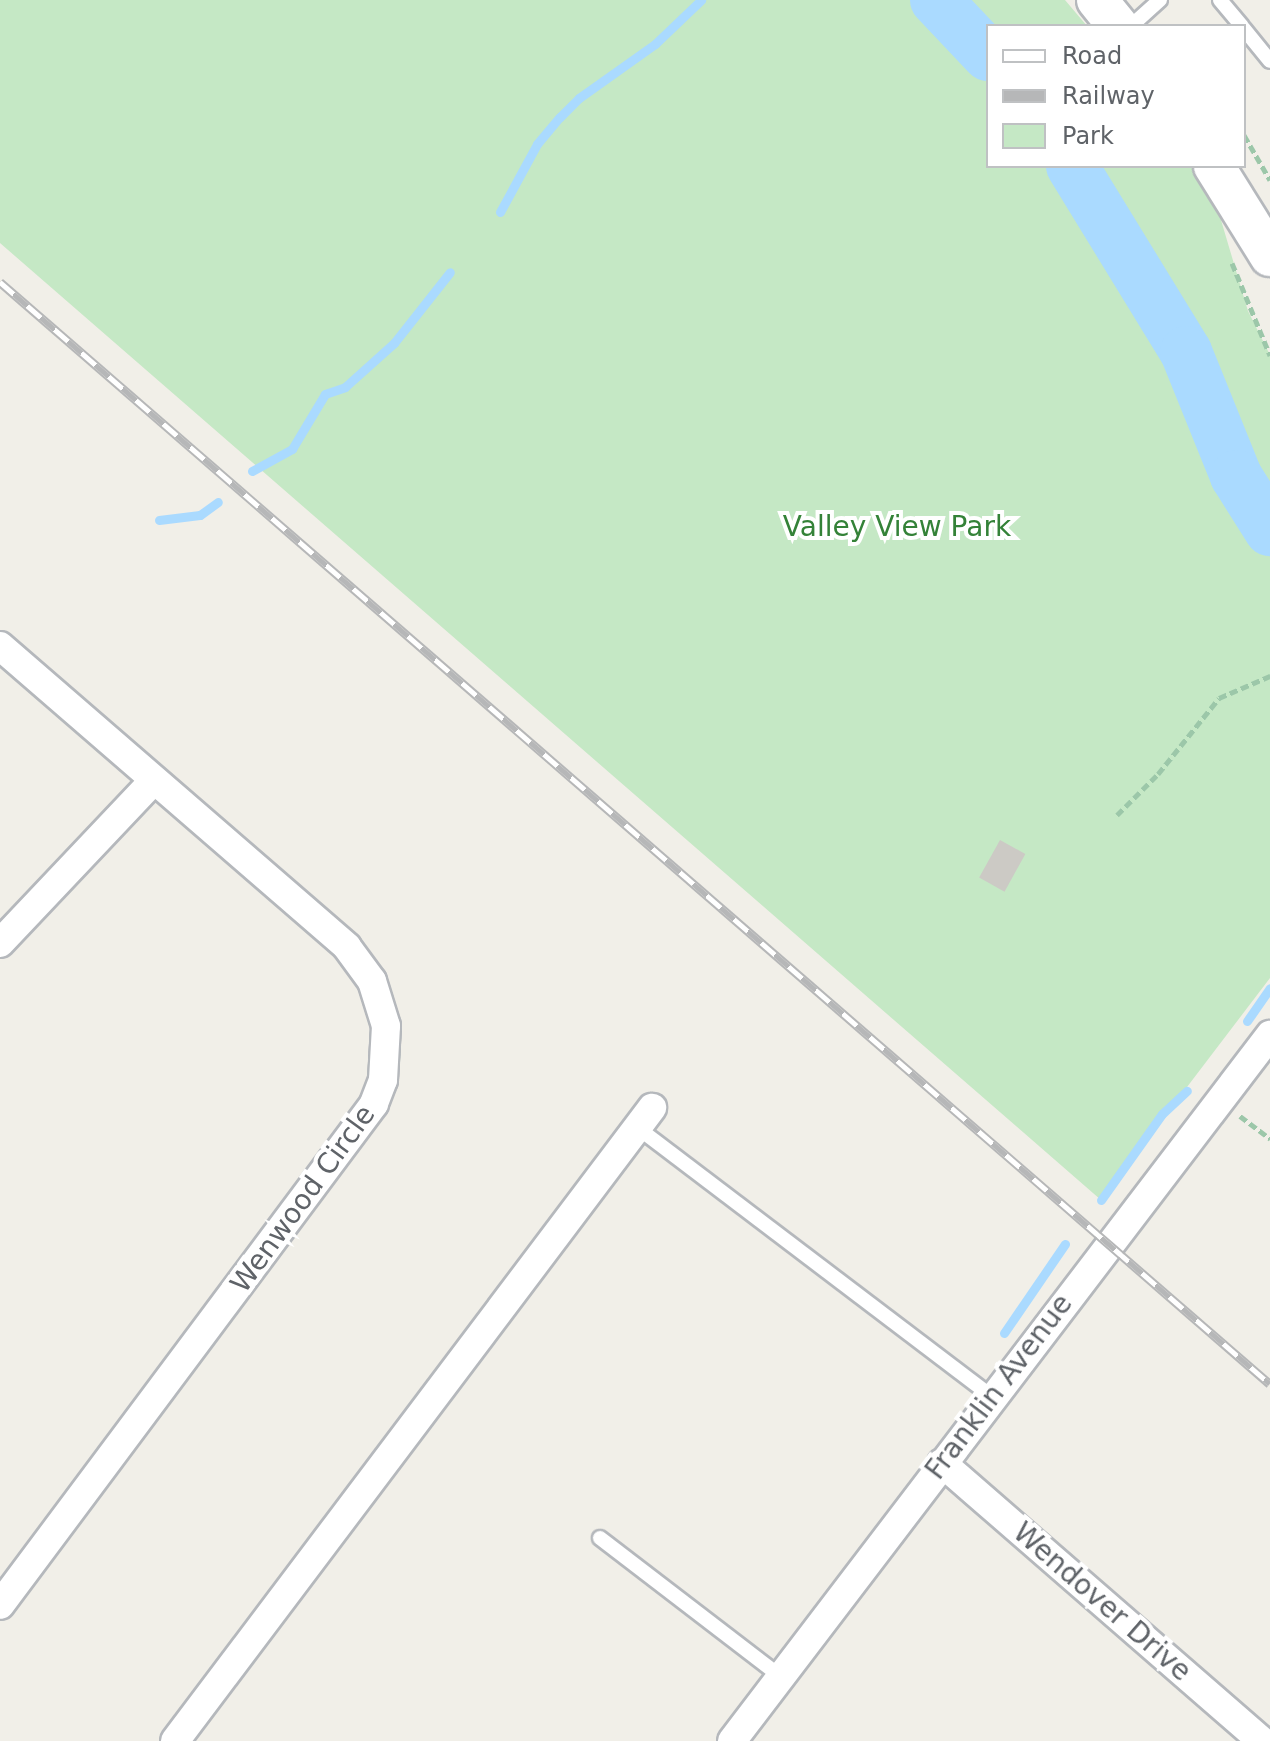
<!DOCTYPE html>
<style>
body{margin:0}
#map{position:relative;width:1270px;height:1741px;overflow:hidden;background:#f1efe8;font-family:"DejaVu Sans",sans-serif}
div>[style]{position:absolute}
.green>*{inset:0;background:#c5e8c5}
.stream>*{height:9px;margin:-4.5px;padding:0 4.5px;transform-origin:4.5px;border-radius:4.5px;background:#aadaff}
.river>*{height:52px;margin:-26px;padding:0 26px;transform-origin:26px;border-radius:26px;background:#aadaff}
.building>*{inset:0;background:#cccac5;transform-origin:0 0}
.path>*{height:5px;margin-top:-2.5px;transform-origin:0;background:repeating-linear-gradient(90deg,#9cc7a9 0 8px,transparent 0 12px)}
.roads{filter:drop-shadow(2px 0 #b5b8bc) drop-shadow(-2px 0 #b5b8bc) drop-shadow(0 2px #b5b8bc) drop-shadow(0 -2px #b5b8bc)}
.lane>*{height:14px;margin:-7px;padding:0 7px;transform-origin:7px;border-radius:7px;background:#fff}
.street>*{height:28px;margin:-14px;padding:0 14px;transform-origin:14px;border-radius:14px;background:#fff}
.secondary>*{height:40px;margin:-20px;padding:0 20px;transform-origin:20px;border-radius:20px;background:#fff}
.rail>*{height:9px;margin-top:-4.5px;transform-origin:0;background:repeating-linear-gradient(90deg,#fff 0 18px,#b6b7b8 0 36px);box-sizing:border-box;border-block:2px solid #b6b7b8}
span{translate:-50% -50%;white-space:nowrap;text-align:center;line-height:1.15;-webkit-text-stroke:8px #fff;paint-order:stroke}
.park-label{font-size:28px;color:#348238}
.street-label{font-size:28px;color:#5f6368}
.legend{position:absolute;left:986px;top:24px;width:260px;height:144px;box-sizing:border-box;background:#fff;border:2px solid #bfc1c3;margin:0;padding:10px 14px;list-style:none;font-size:24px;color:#5f6368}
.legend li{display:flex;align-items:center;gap:16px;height:40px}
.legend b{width:40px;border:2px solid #bfc1c3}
</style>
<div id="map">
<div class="green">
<i style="clip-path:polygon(0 0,1065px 0,1087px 26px,988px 26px,988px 166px,1193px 166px,1218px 210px,1248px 311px,1270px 355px,1270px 978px,1101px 1200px,0 243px)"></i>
</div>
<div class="stream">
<i style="left:500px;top:212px;width:77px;rotate:-61.4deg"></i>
<i style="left:537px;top:144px;width:35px;rotate:-50deg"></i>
<i style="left:560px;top:117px;width:27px;rotate:-45deg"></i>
<i style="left:579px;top:98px;width:93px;rotate:-35.4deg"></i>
<i style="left:655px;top:44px;width:64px;rotate:-43.7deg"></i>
<i style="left:252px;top:471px;width:46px;rotate:-28.8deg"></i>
<i style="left:292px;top:449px;width:64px;rotate:-59deg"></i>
<i style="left:325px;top:394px;width:21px;rotate:-19deg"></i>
<i style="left:345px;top:387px;width:66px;rotate:-41.9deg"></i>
<i style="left:394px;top:343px;width:90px;rotate:-51.7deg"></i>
<i style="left:159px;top:520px;width:41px;rotate:-7deg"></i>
<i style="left:200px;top:515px;width:22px;rotate:-36deg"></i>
<i style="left:1247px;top:1021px;width:40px;rotate:-55.1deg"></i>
<i style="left:1101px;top:1200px;width:105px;rotate:-54.7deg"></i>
<i style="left:1162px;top:1114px;width:34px;rotate:-43deg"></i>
<i style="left:1004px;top:1333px;width:108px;rotate:-55.6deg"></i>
</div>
<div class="river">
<i style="left:936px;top:0;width:76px;rotate:46.6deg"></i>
<i style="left:1072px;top:166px;width:218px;rotate:58.5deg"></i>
<i style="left:1186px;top:352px;width:134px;rotate:68deg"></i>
<i style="left:1236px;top:476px;width:64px;rotate:57.8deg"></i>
</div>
<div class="building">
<i style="left:1000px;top:840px;width:29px;height:43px;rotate:29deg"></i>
</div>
<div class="path">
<i style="left:1244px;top:135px;width:52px;rotate:60deg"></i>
<i style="left:1232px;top:263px;width:100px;rotate:67.6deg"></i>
<i style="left:1117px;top:815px;width:58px;rotate:-45deg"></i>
<i style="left:1158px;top:774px;width:97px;rotate:-51.2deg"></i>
<i style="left:1219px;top:698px;width:56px;rotate:-23.3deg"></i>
<i style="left:1240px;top:1116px;width:38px;rotate:37deg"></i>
</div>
<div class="roads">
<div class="lane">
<i style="left:1220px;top:0;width:34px;rotate:50deg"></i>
<i style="left:1131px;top:26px;width:39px;rotate:-42deg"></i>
<i style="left:1244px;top:29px;width:41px;rotate:50.9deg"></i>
<i style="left:638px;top:1128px;width:445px;rotate:37.2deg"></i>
<i style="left:600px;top:1538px;width:228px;rotate:37.5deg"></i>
</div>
<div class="street">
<i style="left:0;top:646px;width:459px;rotate:40.9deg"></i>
<i style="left:347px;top:947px;width:42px;rotate:53.7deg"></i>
<i style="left:372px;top:981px;width:47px;rotate:72.7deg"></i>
<i style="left:386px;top:1026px;width:54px;rotate:93.2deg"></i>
<i style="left:383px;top:1080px;width:26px;rotate:111deg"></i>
<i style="left:374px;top:1104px;width:625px;rotate:126.74deg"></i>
<i style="left:0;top:943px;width:224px;rotate:-46.6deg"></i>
<i style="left:942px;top:1463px;width:424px;rotate:41deg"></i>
<i style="left:175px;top:1741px;width:793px;rotate:-53deg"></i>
<i style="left:732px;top:1741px;width:888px;rotate:-52.69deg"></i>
</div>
<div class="secondary">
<i style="left:1097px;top:0;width:33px;rotate:51deg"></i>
<i style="left:1214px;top:166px;width:106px;rotate:58.1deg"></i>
</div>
</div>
<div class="rail">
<i style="left:0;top:282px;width:1681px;rotate:40.95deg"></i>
</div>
<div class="park-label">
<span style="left:897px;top:527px">Valley View Park</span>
</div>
<div class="street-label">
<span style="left:303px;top:1199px;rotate:-54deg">Wenwood Circle</span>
<span style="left:999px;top:1387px;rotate:-53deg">Franklin Avenue</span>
<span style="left:1102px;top:1602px;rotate:41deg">Wendover Drive</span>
</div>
<ul class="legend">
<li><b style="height:10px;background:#fff"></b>Road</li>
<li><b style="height:10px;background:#b6b7b8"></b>Railway</li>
<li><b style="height:22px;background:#c5e8c5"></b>Park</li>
</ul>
</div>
